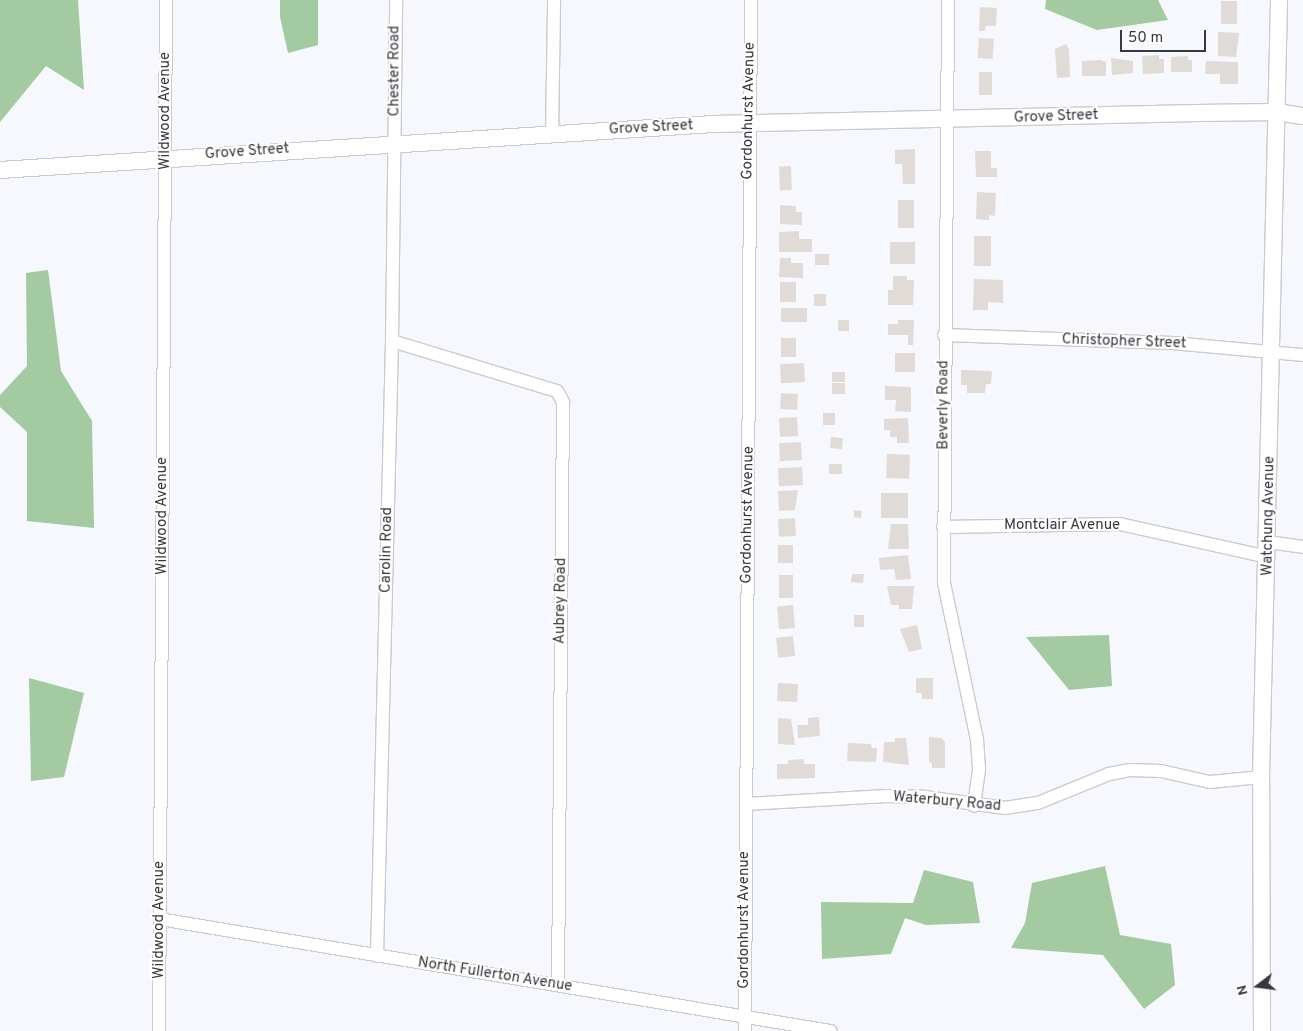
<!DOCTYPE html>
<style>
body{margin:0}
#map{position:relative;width:1303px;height:1031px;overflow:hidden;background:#f6f8fe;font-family:Overpass,sans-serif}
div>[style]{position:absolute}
.forest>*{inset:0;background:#a3caa0}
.building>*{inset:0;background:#e0dbd6;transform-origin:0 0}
.roads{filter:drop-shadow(1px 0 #cacbd1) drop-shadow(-1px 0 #cacbd1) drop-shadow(0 1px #cacbd1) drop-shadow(0 -1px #cacbd1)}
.minor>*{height:12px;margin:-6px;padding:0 6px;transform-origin:6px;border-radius:6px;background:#fff}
.major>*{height:16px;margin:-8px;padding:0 8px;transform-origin:8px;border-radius:8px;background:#fff}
span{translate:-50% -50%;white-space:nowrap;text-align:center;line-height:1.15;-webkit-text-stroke:4px #fff;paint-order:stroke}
.street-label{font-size:15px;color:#39393c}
.north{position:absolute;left:1233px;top:961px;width:50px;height:50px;-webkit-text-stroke:4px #fff;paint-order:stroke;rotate:255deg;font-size:14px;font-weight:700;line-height:20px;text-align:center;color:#39393c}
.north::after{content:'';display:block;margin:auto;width:18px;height:22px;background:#39393c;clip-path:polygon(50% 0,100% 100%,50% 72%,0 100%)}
.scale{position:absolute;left:1120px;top:30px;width:86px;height:22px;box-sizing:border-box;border:2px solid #39393c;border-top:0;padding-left:6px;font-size:15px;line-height:18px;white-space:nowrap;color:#39393c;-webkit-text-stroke:4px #fff;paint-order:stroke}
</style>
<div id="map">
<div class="forest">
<i style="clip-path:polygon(0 0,78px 0,84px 90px,46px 66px,0 122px)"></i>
<i style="clip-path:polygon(280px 0,318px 0,318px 45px,288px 53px,280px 17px)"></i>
<i style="clip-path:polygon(1046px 0,1158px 0,1168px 20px,1097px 30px,1045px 9px)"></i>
<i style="clip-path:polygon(48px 270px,61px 371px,92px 421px,94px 528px,27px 521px,27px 432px,0 407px,0 395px,27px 366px,26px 273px)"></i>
<i style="clip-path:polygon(1109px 635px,1112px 686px,1069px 690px,1026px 637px)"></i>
<i style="clip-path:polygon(29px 678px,84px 693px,64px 777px,31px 781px)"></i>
<i style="clip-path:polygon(1105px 866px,1120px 935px,1171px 944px,1175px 985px,1144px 1009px,1103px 955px,1011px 948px,1025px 923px,1032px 883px)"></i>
<i style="clip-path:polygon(924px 870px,973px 882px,980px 923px,926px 925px,905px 918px,891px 954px,822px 959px,821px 902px,913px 903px)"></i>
</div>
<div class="building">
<i style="left:1221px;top:1px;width:16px;height:23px"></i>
<i style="clip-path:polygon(980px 7px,997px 8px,996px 26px,986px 26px,985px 31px,979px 31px)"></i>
<i style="clip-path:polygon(1218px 32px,1239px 33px,1236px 57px,1218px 56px)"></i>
<i style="left:979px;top:38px;width:15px;height:20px;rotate:4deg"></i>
<i style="clip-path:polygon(1066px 44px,1069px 49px,1070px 77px,1057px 78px,1055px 49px)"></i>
<i style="clip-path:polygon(1159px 55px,1159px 59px,1164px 59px,1164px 73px,1143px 74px,1142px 56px)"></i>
<i style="clip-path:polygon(1188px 56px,1188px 60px,1192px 60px,1192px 72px,1171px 72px,1171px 57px)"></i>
<i style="clip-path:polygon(1111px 58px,1133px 61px,1133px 73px,1112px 75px)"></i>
<i style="clip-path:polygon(1100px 60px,1106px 62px,1106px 76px,1082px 76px,1082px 61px)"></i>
<i style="clip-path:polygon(1206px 61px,1238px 62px,1238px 84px,1220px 84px,1220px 74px,1205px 74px)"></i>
<i style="left:979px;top:72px;width:13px;height:23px"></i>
<i style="clip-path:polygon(915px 149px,915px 184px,903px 184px,902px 164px,895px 164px,895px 150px)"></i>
<i style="clip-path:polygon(975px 151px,991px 151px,991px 168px,997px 168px,997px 177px,976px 177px)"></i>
<i style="left:791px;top:166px;width:24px;height:12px;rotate:88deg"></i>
<i style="clip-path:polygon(977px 192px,996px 193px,995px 216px,989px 215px,989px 220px,976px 219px)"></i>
<i style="left:898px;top:200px;width:16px;height:28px"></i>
<i style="clip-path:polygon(780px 205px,796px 206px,796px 212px,802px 212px,802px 225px,780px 224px)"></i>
<i style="clip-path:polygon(799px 231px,799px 239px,812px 239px,812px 252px,779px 252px,779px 232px)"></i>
<i style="left:974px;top:236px;width:17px;height:30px"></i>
<i style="left:890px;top:242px;width:25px;height:22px"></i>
<i style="left:815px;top:254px;width:14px;height:11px"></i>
<i style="clip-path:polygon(780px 258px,791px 258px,791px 263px,803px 263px,803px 278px,779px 277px)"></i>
<i style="clip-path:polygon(893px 276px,907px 276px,907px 280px,914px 280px,913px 305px,888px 305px,888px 290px,893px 290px)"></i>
<i style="clip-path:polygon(974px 279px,1003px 280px,1003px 303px,988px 302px,988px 310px,973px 310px)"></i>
<i style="left:780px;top:282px;width:16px;height:20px"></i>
<i style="left:814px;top:294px;width:12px;height:12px"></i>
<i style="left:781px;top:308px;width:26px;height:14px"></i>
<i style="left:838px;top:320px;width:11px;height:11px"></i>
<i style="clip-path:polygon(898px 320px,914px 320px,913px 345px,908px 345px,908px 335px,888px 335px,888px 324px,898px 324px)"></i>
<i style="left:796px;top:338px;width:19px;height:15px;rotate:90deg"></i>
<i style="left:895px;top:353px;width:20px;height:19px"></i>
<i style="left:804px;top:363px;width:19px;height:24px;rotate:87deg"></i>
<i style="clip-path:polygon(961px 370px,992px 371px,991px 384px,986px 384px,985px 393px,967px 393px,967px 385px,961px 385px)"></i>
<i style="left:832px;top:372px;width:13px;height:10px"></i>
<i style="left:832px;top:383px;width:13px;height:11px"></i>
<i style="clip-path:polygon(885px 386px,911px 387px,911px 412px,895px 411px,896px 400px,885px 400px)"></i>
<i style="left:781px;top:393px;width:17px;height:16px;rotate:3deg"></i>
<i style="left:823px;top:413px;width:12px;height:12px"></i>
<i style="left:797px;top:417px;width:19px;height:18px;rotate:87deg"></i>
<i style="clip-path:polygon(908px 418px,909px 443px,897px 443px,897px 437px,890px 437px,890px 430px,884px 430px,884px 419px)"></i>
<i style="left:831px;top:437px;width:12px;height:11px;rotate:5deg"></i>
<i style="left:801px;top:442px;width:18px;height:22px;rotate:87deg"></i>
<i style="left:887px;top:454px;width:23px;height:24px;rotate:2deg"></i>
<i style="left:829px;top:464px;width:13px;height:10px"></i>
<i style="left:802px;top:467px;width:18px;height:24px;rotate:87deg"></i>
<i style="clip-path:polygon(798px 490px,795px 510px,779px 511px,778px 491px)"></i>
<i style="left:881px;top:493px;width:27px;height:25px"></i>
<i style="clip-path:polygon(854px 510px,862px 511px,861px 518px,854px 517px)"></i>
<i style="left:795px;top:518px;width:18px;height:17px;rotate:87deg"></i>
<i style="clip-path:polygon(891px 524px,908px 524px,909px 549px,888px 549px)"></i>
<i style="left:793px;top:545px;width:18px;height:15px;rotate:90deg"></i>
<i style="clip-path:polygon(908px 555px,911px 579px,896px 580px,894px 569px,880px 570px,879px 558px)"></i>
<i style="clip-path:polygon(852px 574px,864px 574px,863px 583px,851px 582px)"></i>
<i style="left:779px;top:575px;width:14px;height:23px"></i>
<i style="clip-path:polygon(887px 586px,914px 586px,912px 609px,899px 609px,899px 605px,891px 605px)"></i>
<i style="left:793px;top:605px;width:23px;height:16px;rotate:85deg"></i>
<i style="left:854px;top:615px;width:10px;height:12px"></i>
<i style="clip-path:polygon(917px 625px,922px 649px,909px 652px,900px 629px)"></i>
<i style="left:793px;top:636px;width:20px;height:17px;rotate:84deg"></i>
<i style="clip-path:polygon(916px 678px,933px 678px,933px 699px,922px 699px,922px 693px,916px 693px)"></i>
<i style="left:778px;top:683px;width:20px;height:18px;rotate:3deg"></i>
<i style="clip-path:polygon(819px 717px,820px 736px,798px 738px,797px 725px,808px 725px,808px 718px)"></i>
<i style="clip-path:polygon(778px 718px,791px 719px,795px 745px,778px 744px)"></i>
<i style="clip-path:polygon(929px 737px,942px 738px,945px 742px,945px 768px,932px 768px,932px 763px,929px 762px)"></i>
<i style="clip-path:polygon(895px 738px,906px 738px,909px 765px,883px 762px,884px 742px,895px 742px)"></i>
<i style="clip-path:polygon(848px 743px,871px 744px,872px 748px,877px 748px,876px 762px,847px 761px)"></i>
<i style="clip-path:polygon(804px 759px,804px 764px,815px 764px,815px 778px,777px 779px,777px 764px,788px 764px,788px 760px)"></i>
</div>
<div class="roads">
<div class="minor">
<i style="left:948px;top:0;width:583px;rotate:90.39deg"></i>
<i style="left:944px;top:583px;width:160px;rotate:78.1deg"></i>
<i style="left:977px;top:740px;width:30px;rotate:86deg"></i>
<i style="left:979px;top:770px;width:36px;rotate:98deg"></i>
<i style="left:552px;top:134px;width:134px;rotate:-89.1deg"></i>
<i style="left:944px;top:335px;width:229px;rotate:2deg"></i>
<i style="left:1173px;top:343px;width:131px;rotate:5.3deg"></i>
<i style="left:392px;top:341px;width:172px;rotate:16.9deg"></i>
<i style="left:557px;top:391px;width:13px;rotate:61deg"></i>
<i style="left:563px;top:402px;width:583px;rotate:90.49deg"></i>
<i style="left:943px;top:527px;width:177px;rotate:-1deg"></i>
<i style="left:1120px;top:524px;width:152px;rotate:12.6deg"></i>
<i style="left:1268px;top:542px;width:35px;rotate:8deg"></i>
<i style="left:746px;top:804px;width:140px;rotate:-3.3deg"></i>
<i style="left:886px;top:796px;width:39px;rotate:1deg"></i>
<i style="left:925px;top:797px;width:81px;rotate:7.8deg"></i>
<i style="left:1005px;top:808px;width:33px;rotate:-9deg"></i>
<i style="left:1038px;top:803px;width:77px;rotate:-22.2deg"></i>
<i style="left:1109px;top:774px;width:21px;rotate:-11deg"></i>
<i style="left:1130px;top:770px;width:31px;rotate:2deg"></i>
<i style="left:1161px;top:771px;width:50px;rotate:12.7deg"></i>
<i style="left:1210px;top:782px;width:51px;rotate:-5.6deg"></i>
<i style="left:160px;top:919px;width:680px;rotate:9.48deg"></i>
<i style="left:377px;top:956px;width:615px;rotate:-88.6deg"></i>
<i style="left:392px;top:341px;width:341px;rotate:-89.3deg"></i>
<i style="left:159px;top:1031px;width:1031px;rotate:-89.61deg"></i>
<i style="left:745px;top:1031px;width:1031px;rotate:-89.67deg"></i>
</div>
<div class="major">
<i style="left:0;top:170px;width:715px;rotate:-3.69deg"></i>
<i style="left:714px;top:124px;width:483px;rotate:-1.3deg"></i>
<i style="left:1197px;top:113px;width:80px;rotate:-0.7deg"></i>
<i style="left:1277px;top:112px;width:26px;rotate:9deg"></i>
<i style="left:1262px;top:1031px;width:254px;rotate:-90.2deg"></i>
<i style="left:1261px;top:777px;width:777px;rotate:-88.67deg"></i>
</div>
</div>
<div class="street-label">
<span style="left:395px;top:71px;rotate:-90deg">Chester Road</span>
<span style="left:166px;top:111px;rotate:-90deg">Wildwood Avenue</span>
<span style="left:749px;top:111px;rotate:-89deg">Gordonhurst Avenue</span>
<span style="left:1056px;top:117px;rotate:-2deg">Grove Street</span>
<span style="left:651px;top:128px;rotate:-3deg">Grove Street</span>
<span style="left:247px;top:152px;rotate:-4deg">Grove Street</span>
<span style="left:1124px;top:342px;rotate:2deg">Christopher Street</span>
<span style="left:944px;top:405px;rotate:-90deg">Beverly Road</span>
<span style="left:748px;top:515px;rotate:-89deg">Gordonhurst Avenue</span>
<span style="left:163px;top:516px;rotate:-90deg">Wildwood Avenue</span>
<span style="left:1269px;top:516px;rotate:-89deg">Watchung Avenue</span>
<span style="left:1062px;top:526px">Montclair Avenue</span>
<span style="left:387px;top:550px;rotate:-89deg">Carolin Road</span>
<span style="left:561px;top:601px;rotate:-89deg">Aubrey Road</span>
<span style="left:947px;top:802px;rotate:5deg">Waterbury Road</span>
<span style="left:160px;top:920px;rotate:-90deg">Wildwood Avenue</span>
<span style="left:745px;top:920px;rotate:-90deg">Gordonhurst Avenue</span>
<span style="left:495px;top:975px;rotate:9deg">North Fullerton Avenue</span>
</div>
<div class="north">N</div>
<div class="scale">50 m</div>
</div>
